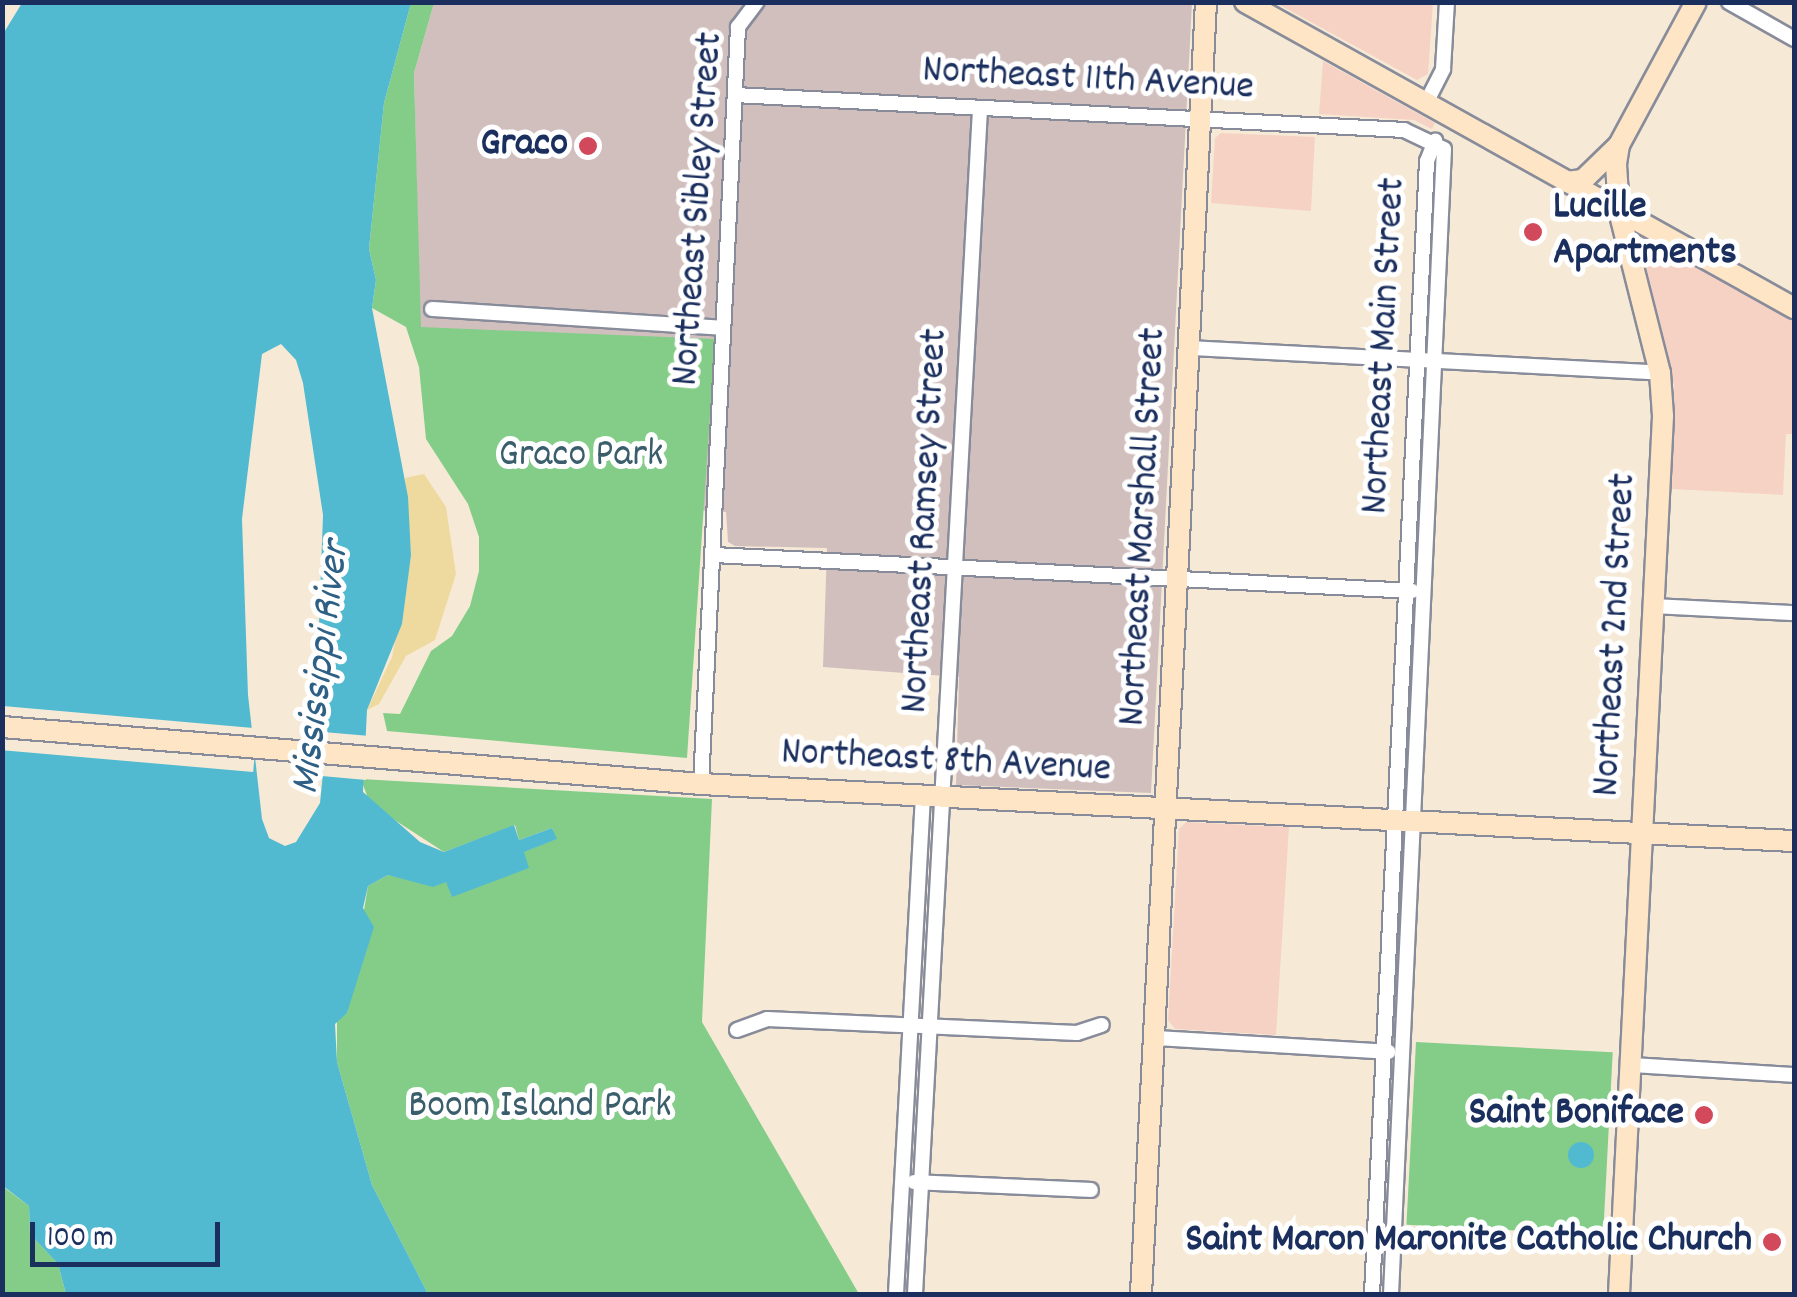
<!DOCTYPE html>
<style>
body{margin:0}
#map{position:relative;width:1797px;height:1297px;overflow:hidden;background:#f6ead7;font-family:Dekko,sans-serif}
div>[style]{position:absolute}
.built>*{inset:0;background:#f6d2c4}
.industrial>*{inset:0;background:#d1bfbe}
.green>*{inset:0;background:#84cd89;transform-origin:0 0}
.sand>*{inset:0;background:#eeda9e}
.water>*{inset:0;background:#52bad0}
.round{border-radius:50%}
.pier>*{inset:0;background:#f6ead7;transform-origin:0 0}
.roads{filter:drop-shadow(2px 0 #888c9a) drop-shadow(-2px 0 #888c9a) drop-shadow(0 2px #888c9a) drop-shadow(0 -2px #888c9a)}
.street>*{height:14px;margin:-7px;padding:0 7px;transform-origin:7px;border-radius:7px;background:#fff}
.secondary>*{height:20px;margin:-10px;padding:0 10px;transform-origin:10px;border-radius:10px;background:#fde5c5}
.dots>*{width:28px;height:28px;translate:-50% -50%;box-sizing:border-box;border:5px solid #fff;border-radius:50%}
span{translate:-50% -50%;white-space:nowrap;text-align:center;line-height:1.15;-webkit-text-stroke:10px #fff;paint-order:stroke}
.street-label{font-size:40px;color:#1b2f5e}
.poi-label{font-size:40px;color:#1b2f5e;font-weight:700}
.right{translate:-100% -50%;text-align:right}
.left{translate:0 -50%;text-align:left}
.park-label{font-size:40px;color:#3a5e6b}
.water-label{font-size:42px;color:#2e6086;font-style:italic}
.frame{position:absolute;inset:0;border:5px solid #1b2f5e;pointer-events:none}
.scale{position:absolute;left:30px;top:1222px;width:190px;height:45px;box-sizing:border-box;border:5px solid #1b2f5e;border-top:0;padding-left:12px;font-size:30px;line-height:35px;white-space:nowrap;color:#1b2f5e;-webkit-text-stroke:8px #fff;paint-order:stroke}
</style>
<div id="map">
<div class="built">
<i style="clip-path:polygon(1276px 3px,1433px 3px,1428px 74px,1417px 80px)"></i>
<i style="clip-path:polygon(1323px 61px,1435px 123px,1432px 129px,1414px 120px,1319px 114px)"></i>
<i style="clip-path:polygon(1221px 133px,1315px 137px,1311px 211px,1211px 203px,1215px 138px)"></i>
<i style="clip-path:polygon(1656px 245px,1794px 322px,1794px 434px,1786px 434px,1783px 495px,1672px 489px,1674px 385px,1643px 255px)"></i>
<i style="clip-path:polygon(1186px 822px,1289px 827px,1276px 1035px,1175px 1029px,1168px 1020px,1179px 829px)"></i>
</div>
<div class="industrial">
<i style="clip-path:polygon(434px 3px,1192px 3px,1151px 793px,956px 785px,959px 677px,823px 667px,827px 548px,735px 546px,728px 542px,726px 512px,631px 506px,429px 328px,420px 328px,414px 73px)"></i>
</div>
<div class="green">
<i style="clip-path:polygon(411px 3px,434px 3px,414px 73px,421px 327px,715px 339px,687px 758px,387px 731px,383px 713px,400px 714px,431px 651px,452px 636px,470px 606px,479px 571px,479px 537px,468px 504px,426px 439px,419px 367px,406px 327px,372px 308px,376px 280px,369px 249px,384px 103px)"></i>
<i style="clip-path:polygon(361px 779px,712px 799px,702px 1022px,859px 1294px,428px 1294px,372px 1185px,337px 1062px,337px 1017px,347px 1013px,368px 886px,388px 875px,447px 882px,452px 896px,528px 868px,523px 852px,556px 839px,552px 828px,519px 840px,515px 825px,444px 852px,370px 804px)"></i>
<i style="left:1416px;top:1042px;width:197px;height:183px;rotate:3deg"></i>
<i style="clip-path:polygon(2px 1186px,29px 1206px,30px 1234px,58px 1264px,66px 1294px,3px 1294px)"></i>
</div>
<div class="sand">
<i style="clip-path:polygon(424px 474px,446px 507px,456px 574px,435px 640px,406px 656px,379px 704px,367px 710px,392px 657px,411px 555px,405px 478px)"></i>
</div>
<div class="water">
<i style="clip-path:polygon(evenodd,22px 3px,411px 3px,384px 103px,369px 249px,376px 280px,372px 308px,408px 497px,411px 555px,402px 624px,367px 710px,363px 792px,420px 842px,444px 852px,514px 825px,519px 840px,552px 828px,557px 839px,524px 852px,529px 868px,452px 897px,446px 882px,433px 887px,388px 875px,368px 886px,363px 908px,374px 927px,347px 1013px,335px 1024px,337px 1062px,372px 1185px,428px 1294px,66px 1294px,58px 1264px,30px 1234px,29px 1206px,3px 1186px,3px 34px,22px 3px,281px 344px,296px 360px,303px 383px,323px 515px,317px 679px,328px 722px,320px 803px,296px 842px,285px 846px,269px 838px,262px 819px,248px 695px,242px 519px,262px 354px,281px 344px)"></i>
<i class="round" style="left:1568px;top:1142px;width:26px;height:26px"></i>
</div>
<div class="pier">
<i style="left:3px;top:706px;width:255px;height:44px;rotate:5deg"></i>
<i style="left:323px;top:732px;width:47px;height:44px;rotate:5deg"></i>
</div>
<div class="roads">
<div class="street">
<i style="left:1729px;top:2px;width:75px;rotate:29.6deg"></i>
<i style="left:735px;top:95px;width:670px;rotate:2.99deg"></i>
<i style="left:1404px;top:130px;width:44px;rotate:25.4deg"></i>
<i style="left:1444px;top:149px;width:1146px;rotate:92.65deg"></i>
<i style="left:1426px;top:103px;width:38px;rotate:-63deg"></i>
<i style="left:1443px;top:69px;width:67px;rotate:-86.6deg"></i>
<i style="left:432px;top:309px;width:291px;rotate:3.7deg"></i>
<i style="left:1190px;top:348px;width:471px;rotate:3deg"></i>
<i style="left:714px;top:555px;width:699px;rotate:2.95deg"></i>
<i style="left:1655px;top:606px;width:139px;rotate:2.9deg"></i>
<i style="left:701px;top:784px;width:758px;rotate:-87.2deg"></i>
<i style="left:738px;top:27px;width:31px;rotate:-53deg"></i>
<i style="left:737px;top:1030px;width:32px;rotate:-20deg"></i>
<i style="left:767px;top:1019px;width:310px;rotate:2.6deg"></i>
<i style="left:1077px;top:1033px;width:26px;rotate:-18deg"></i>
<i style="left:1155px;top:1038px;width:234px;rotate:3.4deg"></i>
<i style="left:1631px;top:1065px;width:163px;rotate:3.5deg"></i>
<i style="left:914px;top:1182px;width:177px;rotate:2.6deg"></i>
<i style="left:896px;top:1294px;width:497px;rotate:-86.9deg"></i>
<i style="left:915px;top:1294px;width:1187px;rotate:-86.86deg"></i>
<i style="left:1372px;top:1294px;width:1134px;rotate:-87.22deg"></i>
<i style="left:1427px;top:161px;width:22px;rotate:-68deg"></i>
</div>
<div class="secondary">
<i style="left:1245px;top:2px;width:629px;rotate:29.13deg"></i>
<i style="left:1566px;top:182px;width:17px;rotate:-7deg"></i>
<i style="left:1583px;top:180px;width:50px;rotate:-44.2deg"></i>
<i style="left:2px;top:727px;width:701px;rotate:4.66deg"></i>
<i style="left:701px;top:784px;width:1094px;rotate:2.99deg"></i>
<i style="left:1141px;top:1294px;width:1294px;rotate:-87.12deg"></i>
<i style="left:1619px;top:1294px;width:879px;rotate:-87.13deg"></i>
<i style="left:1663px;top:416px;width:43px;rotate:-94deg"></i>
<i style="left:1660px;top:373px;width:167px;rotate:-104.2deg"></i>
<i style="left:1619px;top:211px;width:47px;rotate:-93.7deg"></i>
<i style="left:1616px;top:164px;width:19px;rotate:-81deg"></i>
<i style="left:1619px;top:145px;width:162px;rotate:-61.7deg"></i>
</div>
</div>
<div class="dots">
<i style="left:588px;top:146px;background:#d1495b"></i>
<i style="left:1533px;top:232px;background:#d1495b"></i>
<i style="left:1704px;top:1115px;background:#d1495b"></i>
<i style="left:1772px;top:1242px;background:#d1495b"></i>
</div>
<div class="street-label">
<span style="left:1088px;top:81px;rotate:3deg">Northeast 11th Avenue</span>
<span style="left:700px;top:209px;rotate:-86deg">Northeast Sibley Street</span>
<span style="left:1386px;top:346px;rotate:-87deg">Northeast Main Street</span>
<span style="left:927px;top:521px;rotate:-87deg">Northeast Ramsey Street</span>
<span style="left:1145px;top:527px;rotate:-87deg">Northeast Marshall Street</span>
<span style="left:1617px;top:635px;rotate:-87deg">Northeast 2nd Street</span>
<span style="left:946px;top:763px;rotate:3deg">Northeast 8th Avenue</span>
</div>
<div class="poi-label">
<span class="right" style="left:568px;top:146px">Graco</span>
<span class="left" style="left:1553px;top:232px">Lucille<br>Apartments</span>
<span class="right" style="left:1684px;top:1115px">Saint Boniface</span>
<span class="right" style="left:1752px;top:1242px">Saint Maron Maronite Catholic Church</span>
</div>
<div class="park-label">
<span style="left:581px;top:457px">Graco Park</span>
<span style="left:540px;top:1108px">Boom Island Park</span>
</div>
<div class="water-label">
<span style="left:323px;top:668px;rotate:-83deg">Mississippi River</span>
</div>
<div class="frame"></div>
<div class="scale">100 m</div>
</div>
